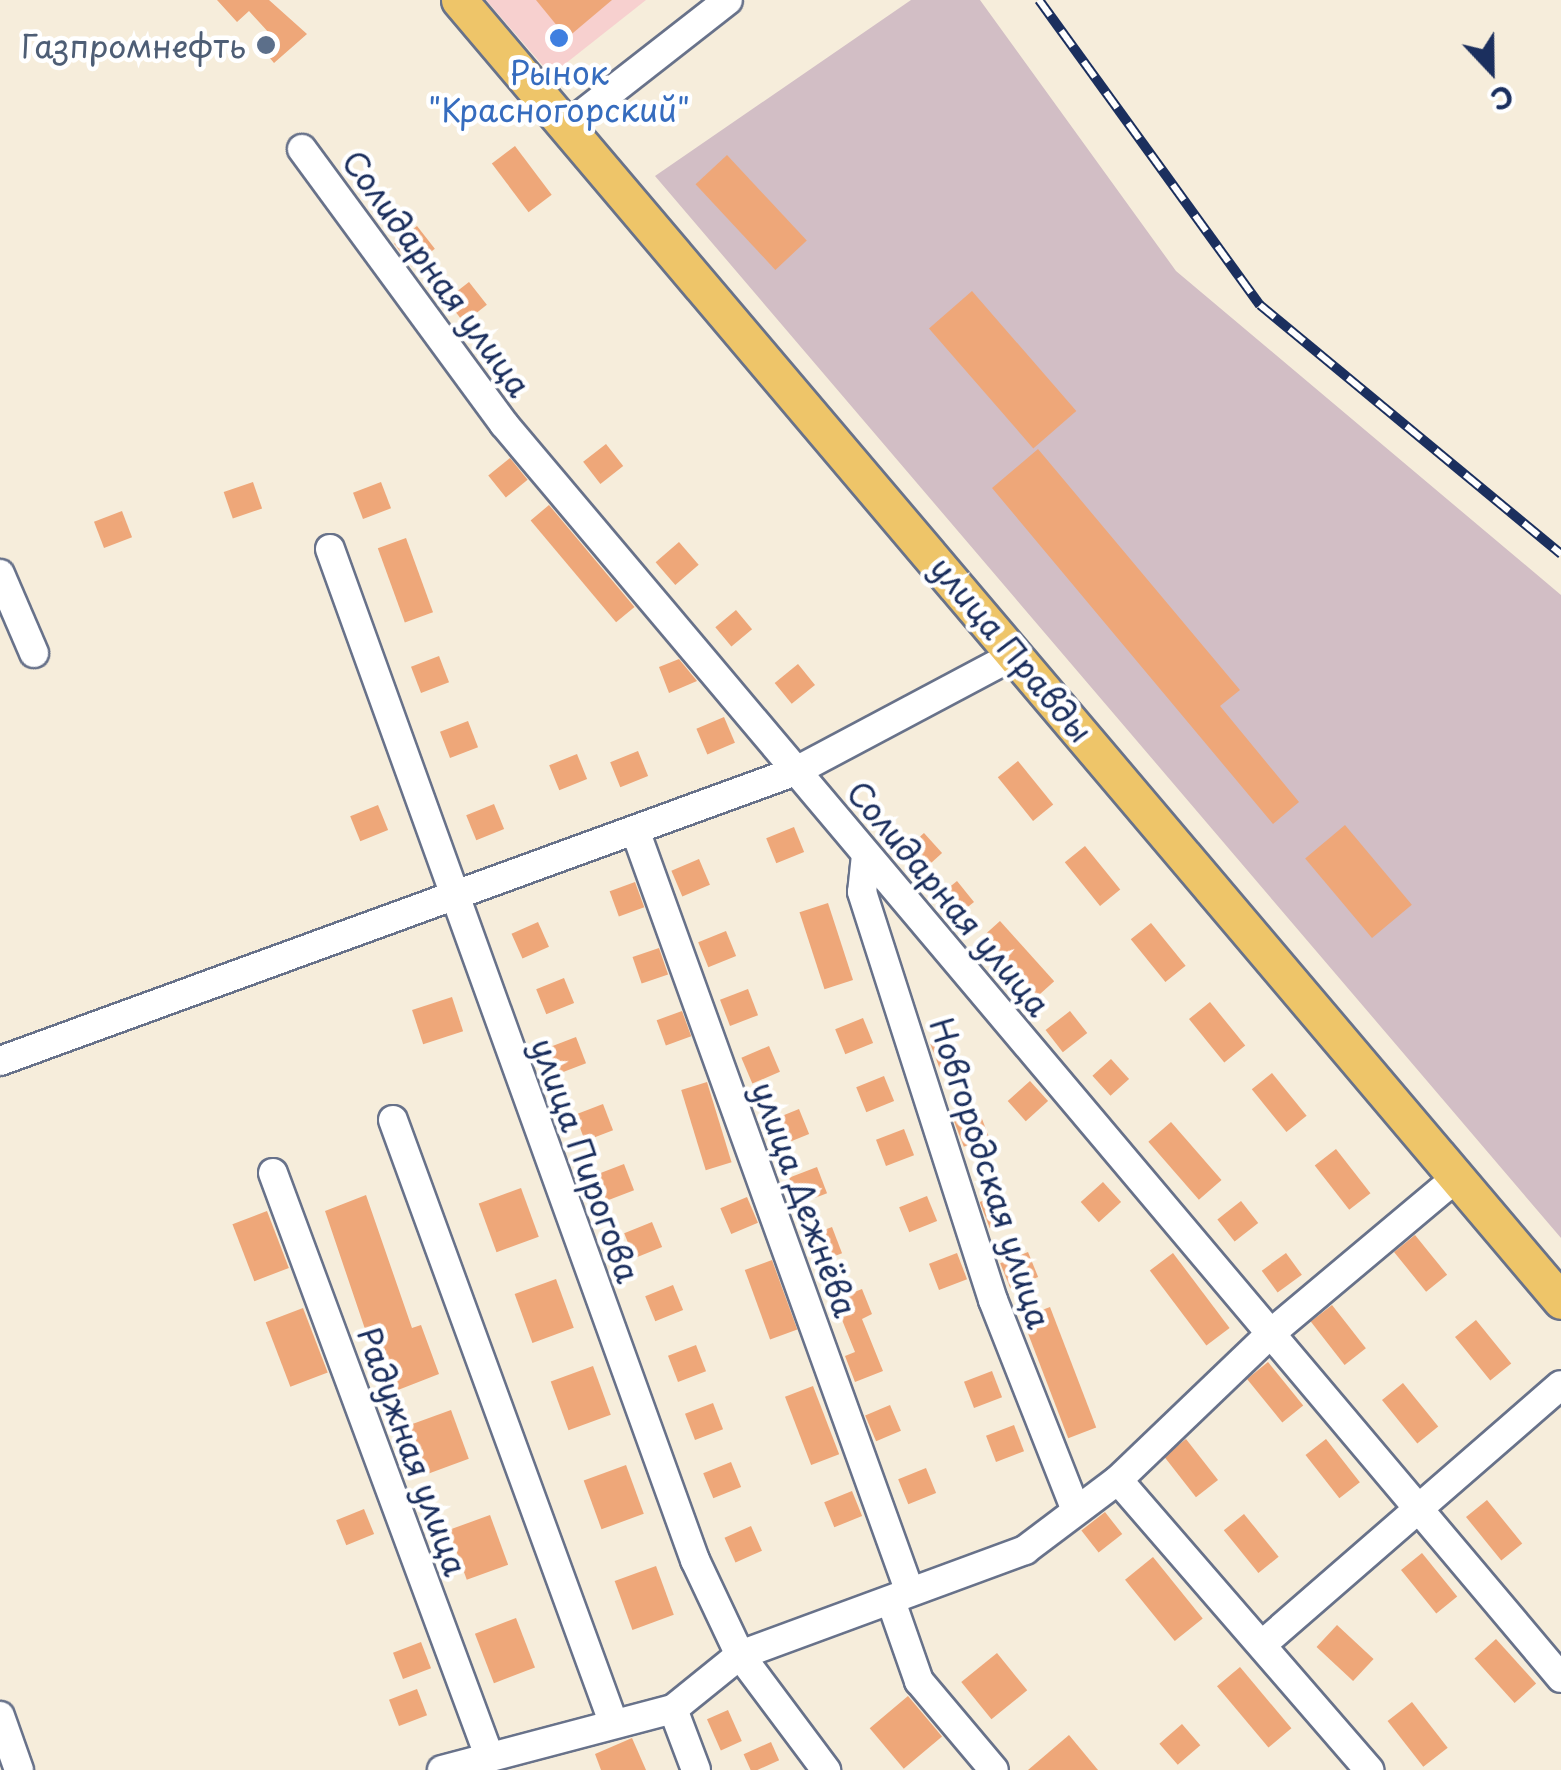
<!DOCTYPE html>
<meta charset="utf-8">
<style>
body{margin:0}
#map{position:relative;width:1561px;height:1770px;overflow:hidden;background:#f6eddb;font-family:"Playpen Sans",sans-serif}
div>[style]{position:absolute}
.built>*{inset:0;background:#f7d0cf}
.industrial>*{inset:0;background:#d2bec5}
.building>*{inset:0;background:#eea779;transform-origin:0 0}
.roads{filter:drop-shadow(2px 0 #68728a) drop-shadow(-2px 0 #68728a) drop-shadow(0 2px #68728a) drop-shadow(0 -2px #68728a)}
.minor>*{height:28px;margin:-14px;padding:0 14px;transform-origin:14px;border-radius:14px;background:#fff}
.major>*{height:35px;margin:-17.5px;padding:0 17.5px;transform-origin:17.5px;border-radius:17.5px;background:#eec569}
.rail>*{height:10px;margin-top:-5px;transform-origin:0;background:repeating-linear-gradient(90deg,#fff 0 19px,#1b2f5e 0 38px);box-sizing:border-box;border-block:2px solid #1b2f5e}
.dots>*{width:28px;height:28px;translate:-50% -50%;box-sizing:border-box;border:5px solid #fff;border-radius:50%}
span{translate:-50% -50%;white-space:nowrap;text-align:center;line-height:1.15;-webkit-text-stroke:9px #fff;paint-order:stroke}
.service-label{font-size:32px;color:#4e5e75}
.right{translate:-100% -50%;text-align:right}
.shop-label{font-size:32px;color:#366cbe}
.street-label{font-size:32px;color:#1b2f5e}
.north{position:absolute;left:1441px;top:20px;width:100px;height:100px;-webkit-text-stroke:8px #fff;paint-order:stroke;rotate:158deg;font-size:28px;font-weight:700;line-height:40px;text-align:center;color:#1b2f5e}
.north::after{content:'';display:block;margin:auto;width:35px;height:45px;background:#1b2f5e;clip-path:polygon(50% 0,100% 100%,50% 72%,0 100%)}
</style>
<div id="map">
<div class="built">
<i style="clip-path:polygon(486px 0,646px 0,551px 75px)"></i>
</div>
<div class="industrial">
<i style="clip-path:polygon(911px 0,980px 0,1176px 271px,1561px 595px,1561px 1238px,655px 176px)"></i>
</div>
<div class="building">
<i style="clip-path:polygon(217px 0,269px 0,307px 34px,274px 63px,258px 44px,270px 34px,249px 11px,237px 22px)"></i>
<i style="clip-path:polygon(536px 0,612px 0,567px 38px)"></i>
<i style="left:515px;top:146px;width:61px;height:29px;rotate:53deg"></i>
<i style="left:727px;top:155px;width:117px;height:43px;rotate:47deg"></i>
<i style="left:417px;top:226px;width:29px;height:29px;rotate:52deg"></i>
<i style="left:469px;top:282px;width:29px;height:29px;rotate:52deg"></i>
<i style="left:972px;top:291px;width:159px;height:57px;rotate:49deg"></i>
<i style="left:606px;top:444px;width:28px;height:29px;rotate:52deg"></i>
<i style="clip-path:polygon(1038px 449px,1240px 690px,1220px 706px,1299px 802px,1273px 824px,992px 488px)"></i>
<i style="left:510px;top:458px;width:28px;height:28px;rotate:51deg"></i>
<i style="left:253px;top:482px;width:28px;height:31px;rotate:71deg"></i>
<i style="left:381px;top:482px;width:28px;height:30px;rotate:69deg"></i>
<i style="left:549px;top:505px;width:133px;height:24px;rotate:50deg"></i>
<i style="left:122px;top:511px;width:28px;height:30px;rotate:69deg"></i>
<i style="left:406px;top:538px;width:79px;height:30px;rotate:70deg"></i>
<i style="left:679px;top:542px;width:30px;height:31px;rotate:49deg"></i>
<i style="left:736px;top:610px;width:25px;height:27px;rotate:50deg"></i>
<i style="left:439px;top:656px;width:28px;height:30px;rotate:69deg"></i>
<i style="clip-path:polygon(679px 659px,697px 681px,669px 693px,659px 667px)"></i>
<i style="left:798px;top:664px;width:27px;height:30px;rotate:51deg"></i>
<i style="left:724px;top:717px;width:28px;height:30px;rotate:67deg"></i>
<i style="left:468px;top:721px;width:28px;height:30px;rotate:69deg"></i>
<i style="left:638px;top:751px;width:27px;height:30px;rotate:68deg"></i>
<i style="left:577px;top:754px;width:27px;height:30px;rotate:68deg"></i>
<i style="left:1018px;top:761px;width:56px;height:26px;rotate:51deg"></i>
<i style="left:494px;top:804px;width:27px;height:30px;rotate:68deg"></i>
<i style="left:378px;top:805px;width:27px;height:30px;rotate:68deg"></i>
<i style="left:1345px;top:825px;width:104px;height:52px;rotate:50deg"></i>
<i style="left:794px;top:827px;width:27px;height:30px;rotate:68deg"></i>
<i style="left:924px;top:833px;width:27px;height:29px;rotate:48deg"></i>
<i style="left:1085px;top:846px;width:56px;height:26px;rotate:51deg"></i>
<i style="left:699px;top:859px;width:28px;height:30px;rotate:67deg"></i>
<i style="left:957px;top:881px;width:27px;height:30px;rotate:51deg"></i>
<i style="left:635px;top:882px;width:27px;height:27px;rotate:70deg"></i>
<i style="left:828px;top:903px;width:81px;height:30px;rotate:72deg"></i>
<i style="left:1000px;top:921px;width:81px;height:31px;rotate:48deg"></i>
<i style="left:538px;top:922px;width:27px;height:29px;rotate:66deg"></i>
<i style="left:1151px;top:923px;width:55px;height:26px;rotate:51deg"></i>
<i style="left:726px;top:931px;width:27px;height:30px;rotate:68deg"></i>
<i style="left:659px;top:948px;width:28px;height:28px;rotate:71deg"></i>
<i style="left:564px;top:978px;width:27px;height:30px;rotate:68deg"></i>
<i style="left:748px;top:989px;width:28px;height:30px;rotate:69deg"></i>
<i style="left:452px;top:997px;width:36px;height:42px;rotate:72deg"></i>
<i style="left:1210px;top:1002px;width:56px;height:27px;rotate:51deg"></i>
<i style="left:682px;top:1011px;width:27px;height:27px;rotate:70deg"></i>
<i style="left:1070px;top:1011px;width:28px;height:31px;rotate:52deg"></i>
<i style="left:863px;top:1018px;width:27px;height:30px;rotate:68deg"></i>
<i style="left:576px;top:1037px;width:28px;height:30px;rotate:69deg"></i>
<i style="left:949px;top:1037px;width:28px;height:20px;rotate:69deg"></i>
<i style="left:769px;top:1046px;width:28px;height:30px;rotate:67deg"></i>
<i style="left:1111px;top:1059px;width:27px;height:25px;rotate:48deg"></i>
<i style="left:1272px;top:1073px;width:55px;height:26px;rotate:51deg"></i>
<i style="left:884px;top:1076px;width:27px;height:30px;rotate:68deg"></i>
<i style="left:1030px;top:1081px;width:27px;height:30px;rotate:48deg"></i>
<i style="left:707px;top:1082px;width:84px;height:27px;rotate:73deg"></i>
<i style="left:603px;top:1104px;width:28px;height:30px;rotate:69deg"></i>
<i style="left:799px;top:1109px;width:27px;height:30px;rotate:68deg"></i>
<i style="left:979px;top:1111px;width:28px;height:27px;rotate:69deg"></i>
<i style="left:1171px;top:1122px;width:77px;height:30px;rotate:49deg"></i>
<i style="left:904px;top:1129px;width:28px;height:30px;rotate:69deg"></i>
<i style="left:1336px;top:1149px;width:56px;height:27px;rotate:52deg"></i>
<i style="left:624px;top:1164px;width:28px;height:30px;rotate:69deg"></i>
<i style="left:817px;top:1167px;width:28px;height:30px;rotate:69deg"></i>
<i style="left:1103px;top:1182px;width:27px;height:30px;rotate:48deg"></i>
<i style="left:521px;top:1188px;width:52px;height:45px;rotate:70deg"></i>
<i style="left:1003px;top:1193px;width:28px;height:25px;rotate:69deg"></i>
<i style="clip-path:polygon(366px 1195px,412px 1328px,421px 1325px,439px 1374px,398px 1390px,374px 1326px,365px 1329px,325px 1211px)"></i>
<i style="left:927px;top:1196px;width:27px;height:30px;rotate:68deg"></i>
<i style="left:747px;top:1197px;width:28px;height:29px;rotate:67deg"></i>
<i style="left:1241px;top:1201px;width:28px;height:30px;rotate:52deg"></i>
<i style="left:267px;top:1211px;width:61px;height:37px;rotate:69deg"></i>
<i style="left:652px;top:1222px;width:27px;height:30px;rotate:68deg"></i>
<i style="left:832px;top:1227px;width:28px;height:30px;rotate:69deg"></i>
<i style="left:1415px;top:1235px;width:51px;height:27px;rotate:51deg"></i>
<i style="left:1028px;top:1252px;width:27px;height:30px;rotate:68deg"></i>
<i style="left:957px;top:1253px;width:28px;height:30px;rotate:69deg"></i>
<i style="left:1173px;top:1253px;width:94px;height:29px;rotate:53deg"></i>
<i style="left:1286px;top:1253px;width:27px;height:30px;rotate:54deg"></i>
<i style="left:772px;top:1260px;width:74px;height:29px;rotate:70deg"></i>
<i style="left:556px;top:1279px;width:52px;height:44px;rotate:70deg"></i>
<i style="left:673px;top:1285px;width:27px;height:30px;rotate:68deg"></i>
<i style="clip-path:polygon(862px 1289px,872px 1314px,862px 1319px,883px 1371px,855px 1382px,845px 1356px,855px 1352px,834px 1300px)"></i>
<i style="left:1332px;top:1305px;width:55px;height:27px;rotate:52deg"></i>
<i style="left:1050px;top:1307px;width:129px;height:30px;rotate:69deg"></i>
<i style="left:303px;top:1308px;width:69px;height:40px;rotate:69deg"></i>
<i style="left:1476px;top:1320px;width:56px;height:27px;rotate:51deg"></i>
<i style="left:696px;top:1345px;width:28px;height:30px;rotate:69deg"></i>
<i style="left:1268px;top:1362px;width:56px;height:27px;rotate:51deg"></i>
<i style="left:593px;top:1366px;width:52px;height:45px;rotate:70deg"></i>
<i style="left:992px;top:1371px;width:28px;height:30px;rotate:69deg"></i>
<i style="left:1403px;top:1383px;width:56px;height:27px;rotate:51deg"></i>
<i style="left:813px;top:1386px;width:73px;height:30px;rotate:69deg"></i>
<i style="left:713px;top:1403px;width:28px;height:30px;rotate:69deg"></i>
<i style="left:890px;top:1405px;width:28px;height:27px;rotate:67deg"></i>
<i style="left:451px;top:1410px;width:52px;height:44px;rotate:70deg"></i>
<i style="left:1014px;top:1425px;width:28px;height:30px;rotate:69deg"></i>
<i style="left:1186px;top:1439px;width:52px;height:28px;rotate:52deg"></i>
<i style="left:1326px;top:1439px;width:55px;height:26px;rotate:52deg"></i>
<i style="left:731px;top:1462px;width:27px;height:30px;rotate:68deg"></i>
<i style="left:626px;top:1465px;width:52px;height:45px;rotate:70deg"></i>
<i style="left:926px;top:1468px;width:27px;height:30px;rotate:68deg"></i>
<i style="left:852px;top:1491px;width:27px;height:30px;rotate:68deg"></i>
<i style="left:1487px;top:1500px;width:56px;height:27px;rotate:51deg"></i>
<i style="left:364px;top:1509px;width:27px;height:30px;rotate:68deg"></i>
<i style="left:1105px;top:1512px;width:28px;height:30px;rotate:52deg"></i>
<i style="left:1244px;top:1514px;width:55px;height:26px;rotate:51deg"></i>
<i style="left:490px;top:1515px;width:53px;height:44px;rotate:70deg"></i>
<i style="left:751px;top:1526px;width:27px;height:29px;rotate:66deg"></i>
<i style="left:1422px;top:1553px;width:56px;height:27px;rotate:51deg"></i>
<i style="left:1153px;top:1557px;width:79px;height:36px;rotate:51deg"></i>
<i style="left:656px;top:1566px;width:52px;height:44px;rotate:70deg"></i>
<i style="left:516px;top:1618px;width:53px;height:44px;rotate:69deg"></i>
<i style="left:1337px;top:1625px;width:50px;height:30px;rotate:43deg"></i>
<i style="left:1496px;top:1639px;width:60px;height:29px;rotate:48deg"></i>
<i style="left:421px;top:1642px;width:28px;height:30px;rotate:69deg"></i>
<i style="left:997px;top:1653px;width:48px;height:46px;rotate:51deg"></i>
<i style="left:1240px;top:1667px;width:80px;height:30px;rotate:50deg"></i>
<i style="left:417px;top:1689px;width:28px;height:30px;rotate:69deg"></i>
<i style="left:908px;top:1696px;width:53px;height:50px;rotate:50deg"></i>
<i style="left:1412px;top:1702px;width:58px;height:31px;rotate:52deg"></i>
<i style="left:728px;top:1710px;width:34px;height:23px;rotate:66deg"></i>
<i style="left:1182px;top:1724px;width:28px;height:30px;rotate:49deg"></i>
<i style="clip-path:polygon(1069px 1735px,1098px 1770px,1028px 1770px)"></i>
<i style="clip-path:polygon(632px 1738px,646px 1770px,601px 1770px,595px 1754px)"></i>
<i style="left:771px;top:1742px;width:20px;height:30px;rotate:66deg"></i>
</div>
<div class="roads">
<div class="minor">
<i style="left:567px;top:126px;width:204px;rotate:-38deg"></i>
<i style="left:302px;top:149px;width:341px;rotate:53.7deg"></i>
<i style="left:504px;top:424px;width:1640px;rotate:49.87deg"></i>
<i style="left:330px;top:549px;width:1075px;rotate:70.15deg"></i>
<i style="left:695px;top:1560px;width:105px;rotate:64.7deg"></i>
<i style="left:740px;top:1655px;width:144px;rotate:53.2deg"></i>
<i style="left:0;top:574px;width:86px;rotate:66.7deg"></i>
<i style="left:635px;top:830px;width:810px;rotate:70.16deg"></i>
<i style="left:866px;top:855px;width:37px;rotate:96deg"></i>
<i style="left:862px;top:892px;width:429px;rotate:72.2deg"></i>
<i style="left:993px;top:1300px;width:224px;rotate:68.5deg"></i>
<i style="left:0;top:1061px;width:847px;rotate:-20.02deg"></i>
<i style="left:796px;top:771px;width:249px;rotate:-28deg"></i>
<i style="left:393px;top:1120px;width:638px;rotate:69.92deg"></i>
<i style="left:273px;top:1173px;width:619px;rotate:69.66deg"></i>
<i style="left:1118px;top:1480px;width:384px;rotate:49.1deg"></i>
<i style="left:892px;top:1604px;width:82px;rotate:70.7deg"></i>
<i style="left:919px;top:1681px;width:116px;rotate:49.9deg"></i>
<i style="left:1264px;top:1643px;width:393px;rotate:-41deg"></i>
<i style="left:673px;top:1709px;width:65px;rotate:69.3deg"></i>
<i style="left:0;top:1716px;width:57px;rotate:70.6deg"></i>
<i style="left:442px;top:1770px;width:239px;rotate:-14.8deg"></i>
<i style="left:673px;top:1709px;width:86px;rotate:-38.9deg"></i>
<i style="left:740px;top:1655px;width:304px;rotate:-20.2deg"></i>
<i style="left:1025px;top:1550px;width:116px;rotate:-37deg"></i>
<i style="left:1118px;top:1480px;width:211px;rotate:-43.8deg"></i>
<i style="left:1270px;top:1334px;width:244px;rotate:-40deg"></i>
</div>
<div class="major">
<i style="left:459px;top:0;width:1705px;rotate:49.73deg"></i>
</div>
</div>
<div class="rail">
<i style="left:1039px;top:0;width:377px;rotate:54.1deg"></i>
<i style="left:1260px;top:305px;width:391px;rotate:39.6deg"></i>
</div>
<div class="dots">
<i style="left:559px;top:38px;background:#3f7fe0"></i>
<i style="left:266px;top:45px;background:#5c6f8a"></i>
</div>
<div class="service-label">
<span class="right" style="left:246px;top:45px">Газпромнефть</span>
</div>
<div class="shop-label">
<span style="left:559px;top:91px">Рынок<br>"Красногорский"</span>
</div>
<div class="street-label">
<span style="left:437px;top:273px;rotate:54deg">Солидарная улица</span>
<span style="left:1012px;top:649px;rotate:50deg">улица Правды</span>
<span style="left:949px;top:898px;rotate:50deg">Солидарная улица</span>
<span style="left:586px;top:1160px;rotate:70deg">улица Пирогова</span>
<span style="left:991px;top:1173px;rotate:72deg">Новгородская улица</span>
<span style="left:805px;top:1199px;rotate:70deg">улица Дежнёва</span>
<span style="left:413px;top:1451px;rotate:70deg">Радужная улица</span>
</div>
<div class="north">С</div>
</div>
